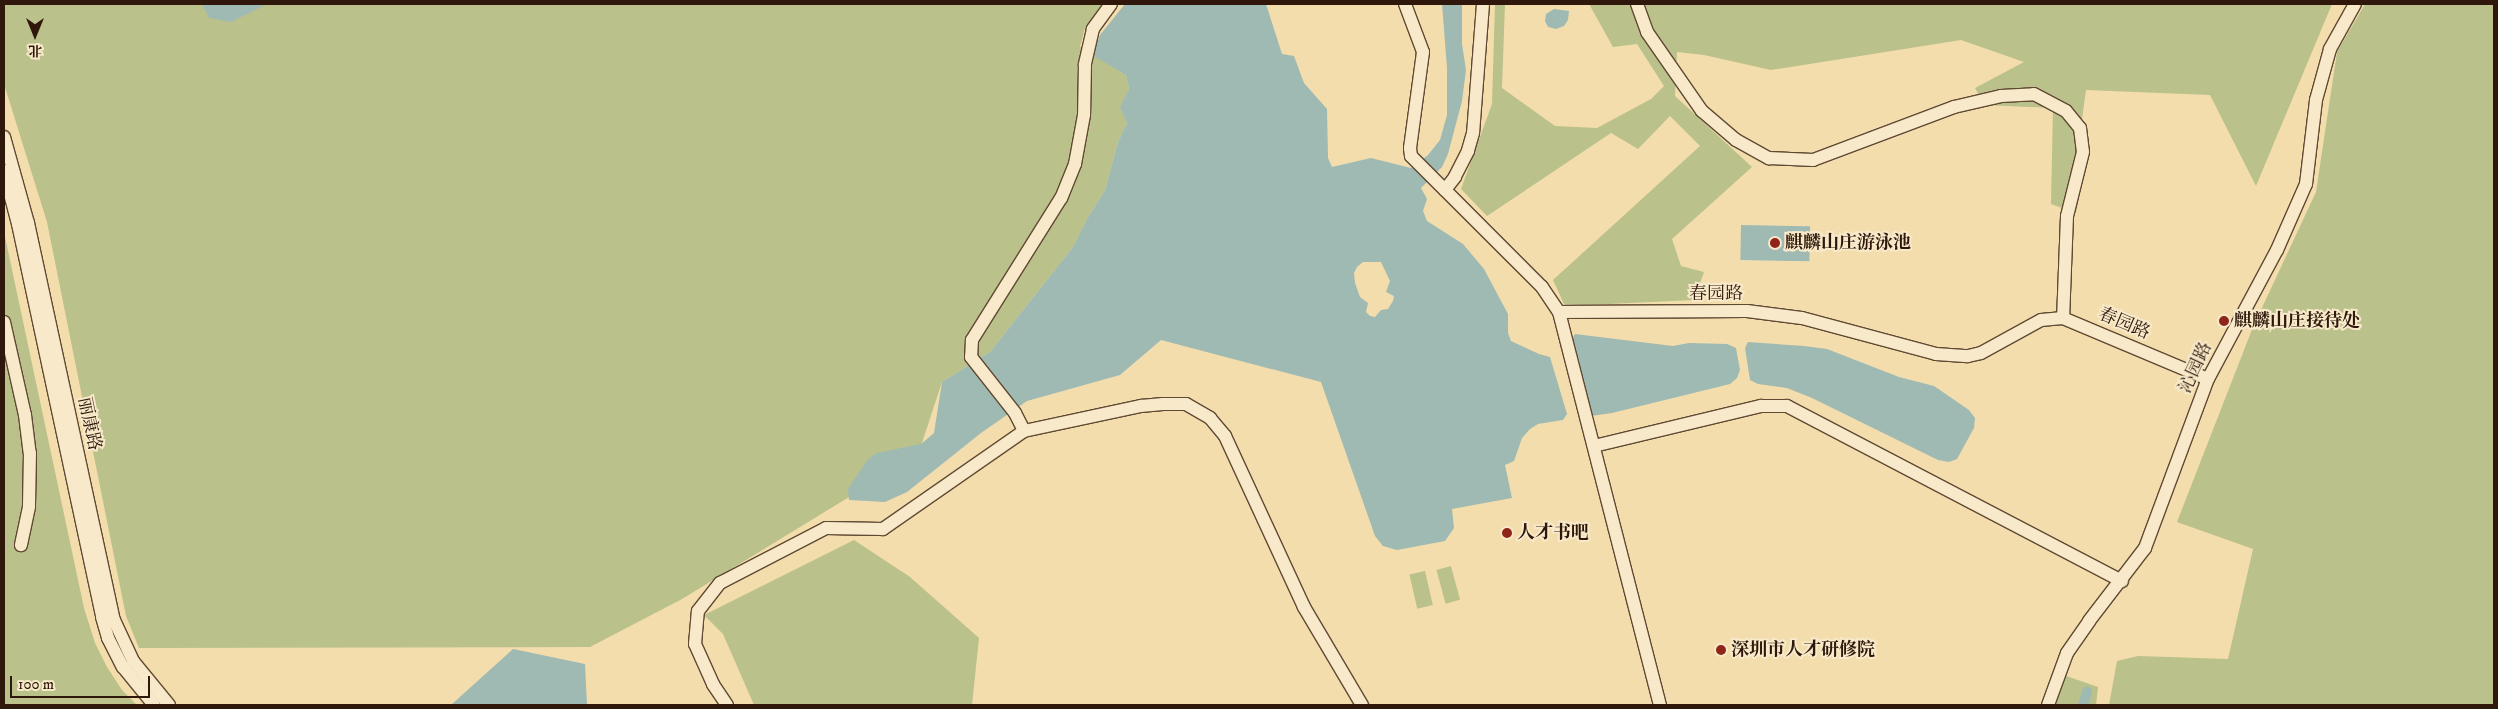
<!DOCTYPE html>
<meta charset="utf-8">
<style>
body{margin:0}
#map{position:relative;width:2498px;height:709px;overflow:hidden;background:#f3ddac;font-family:"IM FELL DW Pica","Noto Serif SC",serif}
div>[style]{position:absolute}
.green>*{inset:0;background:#bac18a;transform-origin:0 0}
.water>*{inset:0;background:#9ebab3;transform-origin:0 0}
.canal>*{height:10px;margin:-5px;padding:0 5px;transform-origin:5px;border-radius:5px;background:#9ebab3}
.roads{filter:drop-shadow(1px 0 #604933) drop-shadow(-1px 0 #604933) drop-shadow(0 1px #604933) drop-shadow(0 -1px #604933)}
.minor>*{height:12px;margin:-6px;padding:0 6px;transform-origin:6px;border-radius:6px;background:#f7e9c9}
.dots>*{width:14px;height:14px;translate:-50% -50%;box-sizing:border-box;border:2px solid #f7e9c9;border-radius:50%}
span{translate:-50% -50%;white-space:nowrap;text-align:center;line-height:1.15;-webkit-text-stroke:4px #f7e9c9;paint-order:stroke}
.poi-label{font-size:18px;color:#2f180b;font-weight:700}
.left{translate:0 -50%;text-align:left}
.street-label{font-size:18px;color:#2f180b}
.frame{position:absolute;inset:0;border:5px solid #2f180b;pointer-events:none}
.north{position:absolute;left:10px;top:10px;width:50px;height:50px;-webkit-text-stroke:4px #f7e9c9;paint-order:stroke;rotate:180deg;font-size:14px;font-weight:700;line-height:20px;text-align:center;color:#2f180b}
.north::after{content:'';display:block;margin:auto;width:18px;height:22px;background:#2f180b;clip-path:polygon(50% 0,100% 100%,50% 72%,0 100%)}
.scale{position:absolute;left:10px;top:676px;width:140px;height:22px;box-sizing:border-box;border:2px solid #2f180b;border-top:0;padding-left:6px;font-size:15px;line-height:18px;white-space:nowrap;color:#2f180b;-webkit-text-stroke:4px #f7e9c9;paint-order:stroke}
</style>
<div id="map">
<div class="green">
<i style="clip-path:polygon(4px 4px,1104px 4px,1085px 28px,1080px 47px,1126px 75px,1129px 89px,1121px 107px,1127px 123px,1118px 142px,1105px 190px,1087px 219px,1073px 247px,990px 352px,942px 382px,918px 455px,682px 599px,590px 647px,139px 648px,126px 616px,47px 222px,4px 84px)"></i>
<i style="clip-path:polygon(1495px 4px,1505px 4px,1502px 88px,1555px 126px,1597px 128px,1651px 99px,1664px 86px,1637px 44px,1613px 47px,1589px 4px,2332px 4px,2256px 186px,2210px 95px,2086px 90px,2082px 119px,2088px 150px,2076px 213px,2051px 204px,2053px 108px,1984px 105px,1975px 88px,2024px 62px,1961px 40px,1771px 70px,1704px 55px,1677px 52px,1675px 96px,1752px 167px,1672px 239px,1681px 266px,1704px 272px,1694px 300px,1565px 306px,1553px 280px,1700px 146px,1670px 116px,1638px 149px,1611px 133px,1487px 216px,1461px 189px,1492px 104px)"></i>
<i style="clip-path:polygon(2365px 4px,2494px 4px,2494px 705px,2109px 705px,2117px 661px,2138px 656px,2228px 659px,2253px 549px,2177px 522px,2253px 327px,2316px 192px,2337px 52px)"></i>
<i style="clip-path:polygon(4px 232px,84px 608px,95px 643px,107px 667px,122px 690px,137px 705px,4px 705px)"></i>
<i style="clip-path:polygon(854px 540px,910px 577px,979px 638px,972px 705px,754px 705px,723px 634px,704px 615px)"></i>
<i style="left:1451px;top:566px;width:35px;height:15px;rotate:75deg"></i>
<i style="left:1425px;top:571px;width:35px;height:16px;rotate:77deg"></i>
<i style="clip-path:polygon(2055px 672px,2098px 687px,2096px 705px,2046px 705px)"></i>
</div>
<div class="water">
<i style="clip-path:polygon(202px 4px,267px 4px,231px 22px,209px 18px)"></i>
<i style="clip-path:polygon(evenodd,1125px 4px,1266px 4px,1282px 54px,1294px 56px,1304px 83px,1327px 109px,1328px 158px,1332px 167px,1371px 158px,1411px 168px,1428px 155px,1440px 140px,1447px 115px,1447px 68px,1442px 4px,1462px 4px,1462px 44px,1466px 70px,1462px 101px,1448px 154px,1442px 167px,1421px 188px,1427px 199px,1423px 211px,1427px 221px,1463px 244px,1484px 269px,1508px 314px,1508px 333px,1511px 341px,1539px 354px,1550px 357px,1567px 414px,1563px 420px,1538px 424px,1530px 429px,1522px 438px,1514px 461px,1505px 465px,1512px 498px,1452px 509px,1454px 528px,1445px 541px,1397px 550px,1383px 546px,1375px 536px,1321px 382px,1161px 340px,1120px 375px,1027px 401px,981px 433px,907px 492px,885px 502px,849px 500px,848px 489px,868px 459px,877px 453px,921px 444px,934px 433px,942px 382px,990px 352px,1073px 247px,1087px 219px,1105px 190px,1118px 142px,1127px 123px,1120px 107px,1129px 89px,1126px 75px,1092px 55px,1100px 35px,1125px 4px,1363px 262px,1381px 262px,1390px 281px,1386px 292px,1394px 296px,1393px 301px,1388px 309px,1381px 310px,1375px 317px,1370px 316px,1366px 312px,1368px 303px,1360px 297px,1355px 283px,1354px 273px,1357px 267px,1363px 262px)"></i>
<i style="clip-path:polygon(1554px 9px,1569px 11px,1568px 20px,1564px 26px,1556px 29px,1548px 27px,1545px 21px,1546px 14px)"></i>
<i style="left:1741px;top:225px;width:69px;height:35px;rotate:1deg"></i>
<i style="clip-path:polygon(1575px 334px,1673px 346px,1689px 343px,1727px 344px,1736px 348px,1740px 370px,1737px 378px,1730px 384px,1612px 413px,1591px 416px,1568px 347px)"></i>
<i style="clip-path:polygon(1748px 342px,1804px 346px,1827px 349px,1899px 377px,1934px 386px,1969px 410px,1975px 418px,1974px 428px,1957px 459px,1949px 462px,1938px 460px,1812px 398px,1787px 388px,1758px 384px,1750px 380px,1745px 348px)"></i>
<i style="clip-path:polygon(513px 649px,585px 664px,587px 705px,451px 705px)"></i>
</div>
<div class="canal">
<i style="left:2083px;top:705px;width:14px;rotate:-73deg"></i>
</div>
<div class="roads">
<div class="minor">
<i style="left:1111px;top:4px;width:31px;rotate:126deg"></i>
<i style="left:1093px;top:29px;width:37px;rotate:103deg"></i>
<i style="left:1085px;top:65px;width:50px;rotate:91.1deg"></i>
<i style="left:1084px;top:115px;width:50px;rotate:100.4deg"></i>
<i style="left:1075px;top:164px;width:37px;rotate:112deg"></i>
<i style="left:1061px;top:198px;width:168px;rotate:122.1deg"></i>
<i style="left:972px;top:340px;width:17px;rotate:93deg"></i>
<i style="left:971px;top:357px;width:71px;rotate:51.8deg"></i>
<i style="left:1015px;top:413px;width:20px;rotate:63deg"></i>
<i style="left:1024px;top:431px;width:120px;rotate:-12.1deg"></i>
<i style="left:1141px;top:406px;width:22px;rotate:-5deg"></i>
<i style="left:1163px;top:404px;width:23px"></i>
<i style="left:1186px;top:404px;width:28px;rotate:30deg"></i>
<i style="left:1210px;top:418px;width:23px;rotate:50deg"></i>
<i style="left:1225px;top:436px;width:188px;rotate:65.2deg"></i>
<i style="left:1304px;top:607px;width:114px;rotate:59.4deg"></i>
<i style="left:1405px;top:4px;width:51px;rotate:69.4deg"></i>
<i style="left:1423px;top:52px;width:97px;rotate:97.7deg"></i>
<i style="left:1410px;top:148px;width:8px;rotate:83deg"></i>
<i style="left:1411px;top:156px;width:48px;rotate:45deg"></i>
<i style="left:1483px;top:4px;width:129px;rotate:94.4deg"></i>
<i style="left:1473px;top:133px;width:19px;rotate:106deg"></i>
<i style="left:1468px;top:151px;width:29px;rotate:117deg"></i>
<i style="left:1455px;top:177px;width:16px;rotate:128deg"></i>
<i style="left:1445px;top:190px;width:137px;rotate:45deg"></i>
<i style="left:1542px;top:287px;width:30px;rotate:56deg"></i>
<i style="left:1559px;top:312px;width:188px;rotate:-0.3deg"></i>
<i style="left:1747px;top:311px;width:55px;rotate:7.3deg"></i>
<i style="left:1802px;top:318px;width:139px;rotate:15deg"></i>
<i style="left:1936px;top:354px;width:32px;rotate:4deg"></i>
<i style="left:1968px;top:356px;width:13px;rotate:-13deg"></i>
<i style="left:1981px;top:353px;width:68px;rotate:-28.8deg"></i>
<i style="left:2041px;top:320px;width:22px;rotate:-5deg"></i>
<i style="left:2063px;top:318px;width:157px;rotate:22.8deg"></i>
<i style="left:1637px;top:4px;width:30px;rotate:70deg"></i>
<i style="left:1647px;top:32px;width:96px;rotate:55.2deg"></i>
<i style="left:1702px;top:111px;width:45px;rotate:40.5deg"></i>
<i style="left:1736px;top:140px;width:38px;rotate:29deg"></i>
<i style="left:1769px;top:158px;width:44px;rotate:2.6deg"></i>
<i style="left:1813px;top:160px;width:151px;rotate:-20.6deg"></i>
<i style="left:1954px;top:107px;width:48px;rotate:-13.2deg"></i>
<i style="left:2001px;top:96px;width:33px;rotate:-3deg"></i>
<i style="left:2034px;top:94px;width:36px;rotate:28deg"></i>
<i style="left:2066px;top:111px;width:22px;rotate:51deg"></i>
<i style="left:2080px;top:128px;width:24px;rotate:83deg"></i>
<i style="left:2083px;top:152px;width:66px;rotate:104deg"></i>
<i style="left:2067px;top:216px;width:102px;rotate:92.2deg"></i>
<i style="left:4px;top:137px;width:89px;rotate:74.4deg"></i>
<i style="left:28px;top:223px;width:406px;rotate:77.8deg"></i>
<i style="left:114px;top:620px;width:45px;rotate:65.1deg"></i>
<i style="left:133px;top:661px;width:57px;rotate:50.7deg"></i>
<i style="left:4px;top:171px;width:55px;rotate:75.2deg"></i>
<i style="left:18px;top:224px;width:402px;rotate:77.9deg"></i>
<i style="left:102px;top:617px;width:22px;rotate:74deg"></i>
<i style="left:108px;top:638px;width:33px;rotate:63deg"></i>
<i style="left:123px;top:667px;width:49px;rotate:50.8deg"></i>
<i style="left:1559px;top:312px;width:406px;rotate:75.6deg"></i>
<i style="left:4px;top:322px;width:95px;rotate:77.3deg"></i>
<i style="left:25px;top:415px;width:38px;rotate:83deg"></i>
<i style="left:30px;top:453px;width:54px;rotate:91.1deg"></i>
<i style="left:29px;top:507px;width:39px;rotate:102deg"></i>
<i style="left:1594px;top:446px;width:172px;rotate:-13.5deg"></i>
<i style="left:1761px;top:406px;width:26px"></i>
<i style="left:1787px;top:406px;width:378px;rotate:27.6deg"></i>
<i style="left:727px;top:705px;width:25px;rotate:-124deg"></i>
<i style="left:713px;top:684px;width:44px;rotate:-114.2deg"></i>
<i style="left:695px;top:644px;width:33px;rotate:-85deg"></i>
<i style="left:698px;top:611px;width:36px;rotate:-52deg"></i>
<i style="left:720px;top:583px;width:119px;rotate:-27.4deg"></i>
<i style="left:826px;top:528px;width:57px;rotate:1deg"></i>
<i style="left:883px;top:529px;width:172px;rotate:-34.8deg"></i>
<i style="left:2048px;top:705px;width:55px;rotate:-69.9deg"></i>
<i style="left:2067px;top:653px;width:39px;rotate:-55deg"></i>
<i style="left:2089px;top:621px;width:92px;rotate:-52.5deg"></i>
<i style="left:2145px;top:548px;width:180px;rotate:-69.6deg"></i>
<i style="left:2208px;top:379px;width:146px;rotate:-61.9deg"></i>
<i style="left:2277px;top:250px;width:72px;rotate:-66.3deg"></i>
<i style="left:2306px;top:184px;width:85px;rotate:-83.2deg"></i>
<i style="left:2316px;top:100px;width:53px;rotate:-74.6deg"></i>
<i style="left:2330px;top:49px;width:51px;rotate:-60.9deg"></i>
</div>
</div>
<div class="dots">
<i style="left:1775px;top:243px;background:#8f2418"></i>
<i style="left:2224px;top:321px;background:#8f2418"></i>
<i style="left:1507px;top:533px;background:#8f2418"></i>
<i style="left:1721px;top:650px;background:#8f2418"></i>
</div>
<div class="poi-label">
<span class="left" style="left:1785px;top:243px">麒麟山庄游泳池</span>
<span class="left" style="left:2234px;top:321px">麒麟山庄接待处</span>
<span class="left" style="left:1517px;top:533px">人才书吧</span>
<span class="left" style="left:1731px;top:650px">深圳市人才研修院</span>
</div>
<div class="street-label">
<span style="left:1716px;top:294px">春园路</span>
<span style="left:2124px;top:324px;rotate:23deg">春园路</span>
<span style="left:2196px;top:368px;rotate:-65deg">沁园路</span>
<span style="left:89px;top:424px;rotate:78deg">丽康路</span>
</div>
<div class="frame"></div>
<div class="north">北</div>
<div class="scale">100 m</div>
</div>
